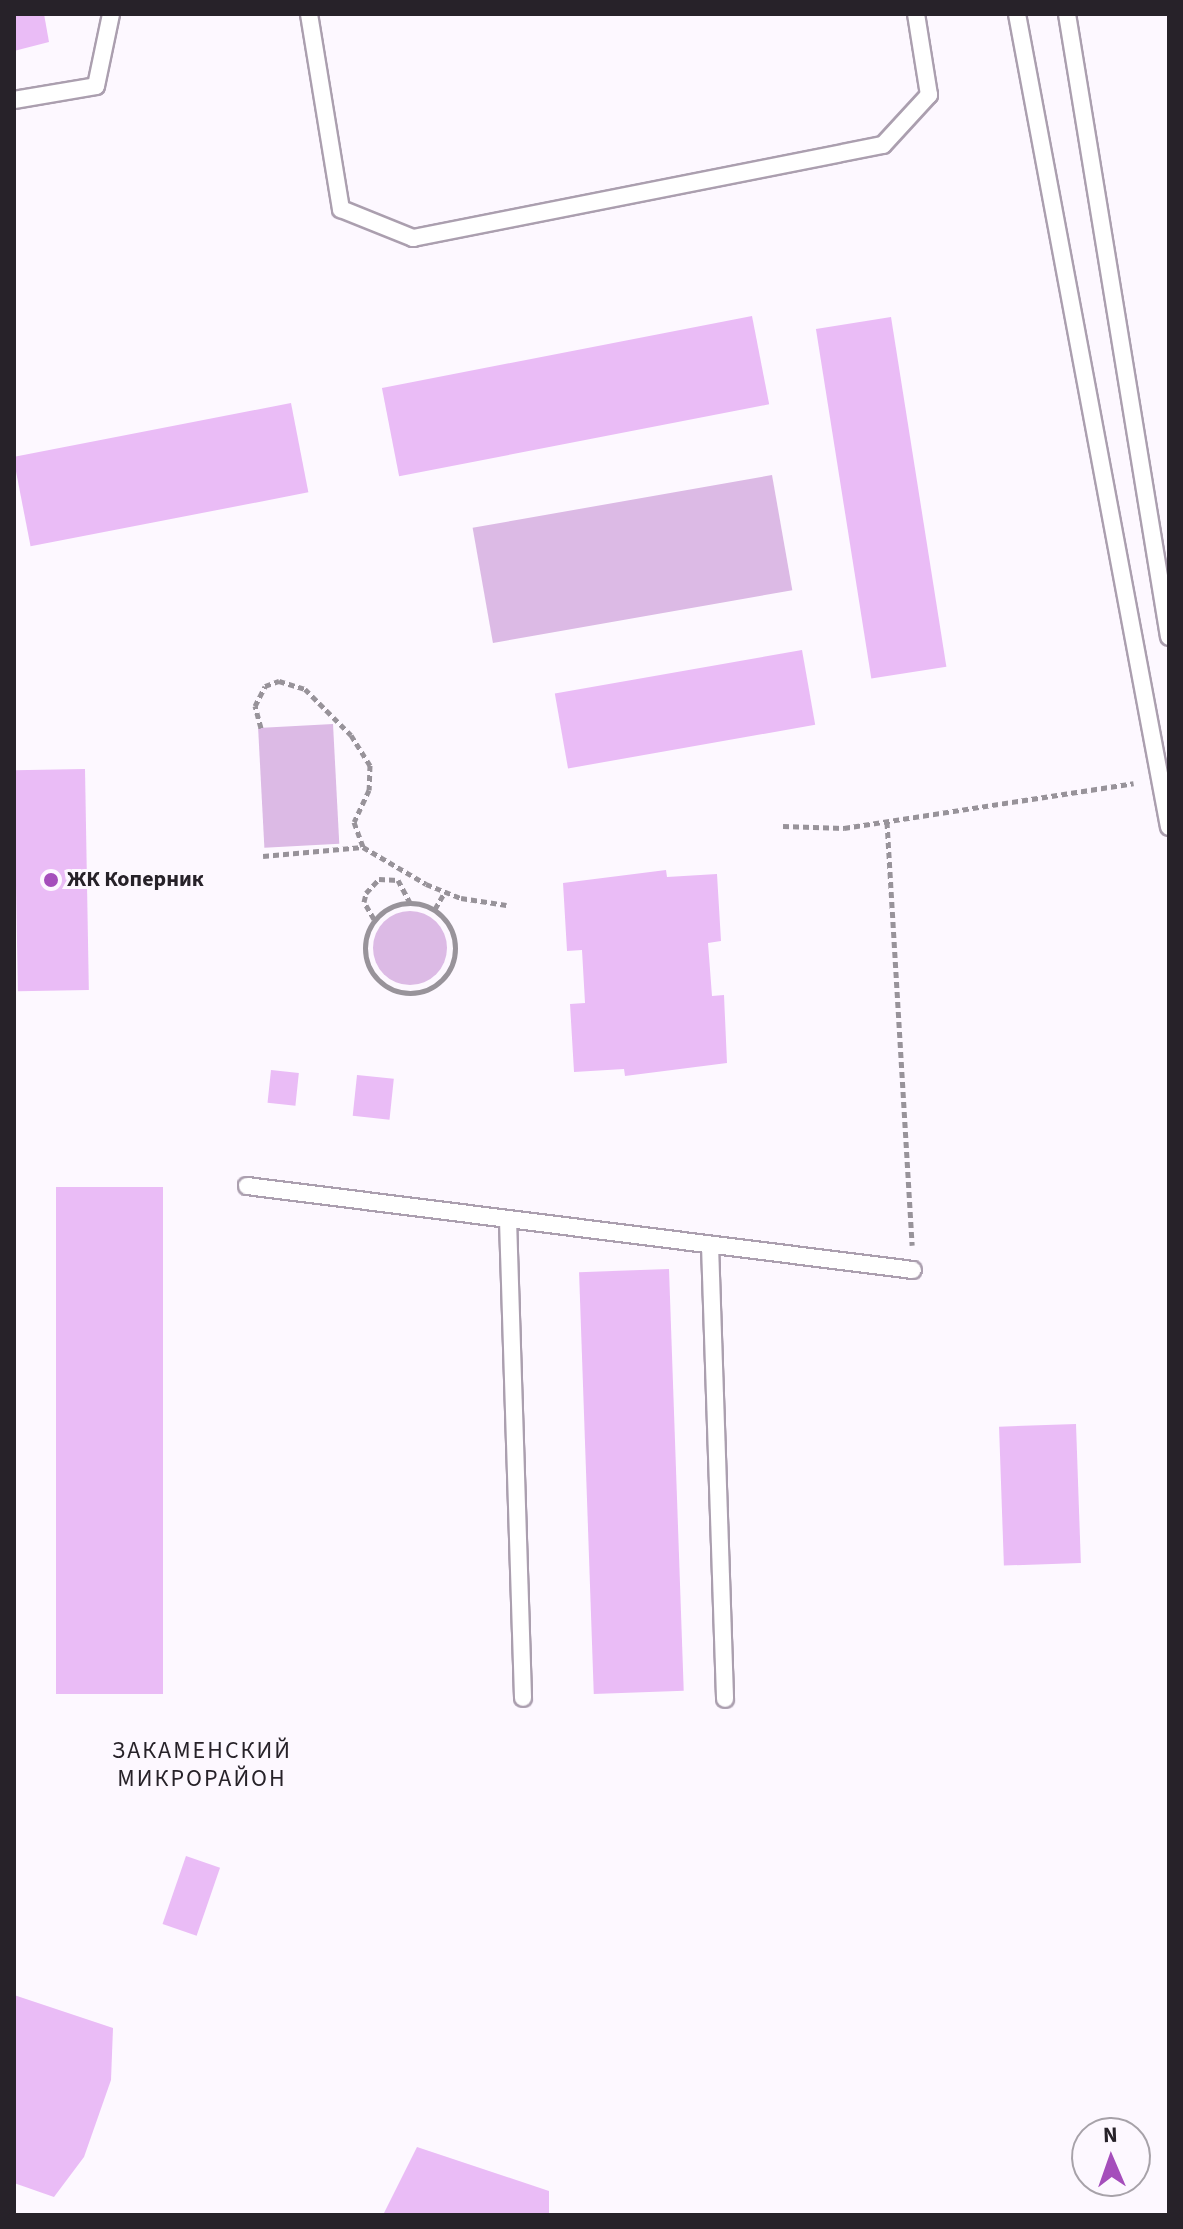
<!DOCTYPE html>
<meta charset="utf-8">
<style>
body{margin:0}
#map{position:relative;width:1183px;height:2229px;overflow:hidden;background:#fdf8ff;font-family:"Source Sans 3",sans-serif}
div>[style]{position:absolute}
.green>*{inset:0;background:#dcbae5;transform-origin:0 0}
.round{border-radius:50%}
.building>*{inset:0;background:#eabcf6;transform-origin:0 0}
.path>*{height:5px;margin-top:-2.5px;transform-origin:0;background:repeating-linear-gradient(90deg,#98939a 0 6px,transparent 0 10px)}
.path>.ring{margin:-2.5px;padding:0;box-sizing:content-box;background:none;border:5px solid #98939a;border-radius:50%}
.roads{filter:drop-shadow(2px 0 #ab9faf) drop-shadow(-2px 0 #ab9faf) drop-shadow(0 2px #ab9faf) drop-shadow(0 -2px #ab9faf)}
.service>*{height:16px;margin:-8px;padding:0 8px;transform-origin:8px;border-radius:8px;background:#fff}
.dots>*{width:22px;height:22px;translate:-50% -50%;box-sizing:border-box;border:4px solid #fdf8ff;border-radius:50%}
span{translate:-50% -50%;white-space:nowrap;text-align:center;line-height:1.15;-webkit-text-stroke:6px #fdf8ff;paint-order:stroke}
.poi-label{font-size:22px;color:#272229;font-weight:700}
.left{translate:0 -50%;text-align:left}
.neighbourhood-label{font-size:24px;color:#272229;letter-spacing:2px}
.frame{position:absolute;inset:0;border:16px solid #272229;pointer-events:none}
.north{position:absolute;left:1071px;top:2117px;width:80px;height:80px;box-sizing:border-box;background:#fdf8ff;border:2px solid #a7a2a9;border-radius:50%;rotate:358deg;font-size:22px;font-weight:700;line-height:32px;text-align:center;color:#272229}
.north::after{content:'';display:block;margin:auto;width:28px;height:36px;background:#a54ebb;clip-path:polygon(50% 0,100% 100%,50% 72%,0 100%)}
</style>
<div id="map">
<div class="green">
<i style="left:772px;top:475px;width:117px;height:304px;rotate:80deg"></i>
<i style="left:333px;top:724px;width:120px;height:75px;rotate:87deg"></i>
<i class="round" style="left:373px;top:911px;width:74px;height:74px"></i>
</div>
<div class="building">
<i style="clip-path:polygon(14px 14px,44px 14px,49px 42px,14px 51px)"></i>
<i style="left:752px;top:316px;width:90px;height:377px;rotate:79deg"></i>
<i style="left:891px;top:317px;width:354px;height:76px;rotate:81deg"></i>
<i style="left:291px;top:403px;width:91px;height:283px;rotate:79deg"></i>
<i style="left:802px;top:650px;width:76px;height:251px;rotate:80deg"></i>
<i style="left:85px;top:769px;width:221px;height:71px;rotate:89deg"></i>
<i style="clip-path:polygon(666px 870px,667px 877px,717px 874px,721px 941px,708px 943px,712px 996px,724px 995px,727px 1063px,625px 1076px,624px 1069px,574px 1072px,570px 1004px,585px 1003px,582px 950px,567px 951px,563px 883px)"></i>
<i style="left:271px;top:1070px;width:28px;height:33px;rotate:6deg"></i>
<i style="left:357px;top:1075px;width:37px;height:41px;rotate:6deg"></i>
<i style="left:163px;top:1187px;width:507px;height:107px;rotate:90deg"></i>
<i style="left:669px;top:1269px;width:422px;height:90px;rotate:88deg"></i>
<i style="left:1076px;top:1424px;width:139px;height:77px;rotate:88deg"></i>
<i style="left:186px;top:1856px;width:36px;height:72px;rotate:19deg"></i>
<i style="clip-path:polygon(14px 1995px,113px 2028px,111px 2080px,84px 2157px,54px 2197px,14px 2183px)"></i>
<i style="clip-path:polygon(417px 2147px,549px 2191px,549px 2215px,383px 2215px)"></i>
</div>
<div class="path">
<i style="left:261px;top:728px;width:23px;rotate:-105deg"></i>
<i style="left:255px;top:706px;width:22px;rotate:-63deg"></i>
<i style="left:265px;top:686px;width:15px;rotate:-20deg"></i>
<i style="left:279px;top:681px;width:27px;rotate:17deg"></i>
<i style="left:305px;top:689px;width:65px;rotate:45deg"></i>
<i style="left:351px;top:735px;width:36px;rotate:58deg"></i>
<i style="left:370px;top:765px;width:25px;rotate:92deg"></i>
<i style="left:369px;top:790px;width:35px;rotate:115deg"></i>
<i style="left:354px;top:822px;width:27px;rotate:70deg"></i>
<i style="left:363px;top:847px;width:73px;rotate:30.4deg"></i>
<i style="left:426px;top:884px;width:38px;rotate:22deg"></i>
<i style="left:461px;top:898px;width:46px;rotate:8.8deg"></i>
<i style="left:887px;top:822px;width:424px;rotate:86.6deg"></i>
<i style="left:783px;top:826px;width:61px;rotate:1.9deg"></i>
<i style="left:844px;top:828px;width:293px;rotate:-8.8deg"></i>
<i style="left:263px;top:856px;width:100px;rotate:-5.1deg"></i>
<i class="ring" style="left:365px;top:903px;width:85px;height:85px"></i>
<i style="left:435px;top:909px;width:20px;rotate:-60deg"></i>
<i style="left:374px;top:919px;width:20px;rotate:-120deg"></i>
<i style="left:364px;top:902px;width:9px;rotate:-77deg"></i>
<i style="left:366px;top:893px;width:19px;rotate:-47deg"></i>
<i style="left:379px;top:879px;width:19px;rotate:3deg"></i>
<i style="left:398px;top:880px;width:26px;rotate:62deg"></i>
</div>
<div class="roads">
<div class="service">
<i style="left:309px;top:14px;width:198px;rotate:80.7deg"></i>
<i style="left:341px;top:209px;width:78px;rotate:21.9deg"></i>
<i style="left:413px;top:238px;width:479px;rotate:-11.2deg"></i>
<i style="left:883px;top:145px;width:68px;rotate:-47.4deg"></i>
<i style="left:929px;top:95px;width:82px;rotate:-99.1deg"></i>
<i style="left:1017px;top:14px;width:827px;rotate:79.41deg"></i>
<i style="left:1067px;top:14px;width:631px;rotate:80.7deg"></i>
<i style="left:14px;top:100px;width:83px;rotate:-9.7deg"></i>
<i style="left:96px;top:86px;width:74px;rotate:-78.2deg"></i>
<i style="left:247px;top:1186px;width:671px;rotate:7.19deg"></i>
<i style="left:508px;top:1220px;width:478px;rotate:88.2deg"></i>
<i style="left:710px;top:1245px;width:454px;rotate:88.1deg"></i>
</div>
</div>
<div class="dots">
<i style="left:51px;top:880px;background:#a54ebb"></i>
</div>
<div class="poi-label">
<span class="left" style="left:67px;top:880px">ЖК Коперник</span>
</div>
<div class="neighbourhood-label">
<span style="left:202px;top:1765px">ЗАКАМЕНСКИЙ<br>МИКРОРАЙОН</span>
</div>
<div class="frame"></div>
<div class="north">N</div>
</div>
